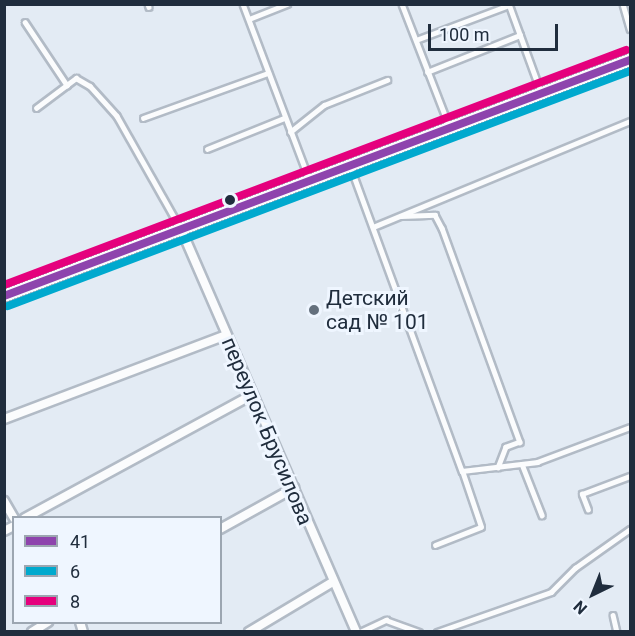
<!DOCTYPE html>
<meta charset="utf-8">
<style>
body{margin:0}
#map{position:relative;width:635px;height:636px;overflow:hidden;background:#e3ebf4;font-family:Roboto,sans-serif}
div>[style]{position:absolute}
.roads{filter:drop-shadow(2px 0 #b2bbc6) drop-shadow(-2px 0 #b2bbc6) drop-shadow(0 2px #b2bbc6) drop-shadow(0 -2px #b2bbc6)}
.lane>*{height:4.5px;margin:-2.25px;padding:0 2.25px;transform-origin:2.25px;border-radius:2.25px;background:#fbfcfd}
.street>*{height:8px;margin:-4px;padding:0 4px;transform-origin:4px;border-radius:4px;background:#fbfcfd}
.secondary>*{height:12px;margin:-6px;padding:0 6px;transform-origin:6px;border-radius:6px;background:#fbfcfd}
.bus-1>*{height:8px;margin:-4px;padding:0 4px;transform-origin:4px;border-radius:4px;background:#8e44ad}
.bus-2>*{height:8px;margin:-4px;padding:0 4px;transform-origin:4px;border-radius:4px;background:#00a9ce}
.bus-3>*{height:8px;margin:-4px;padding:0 4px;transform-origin:4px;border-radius:4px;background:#e5007d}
.dots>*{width:16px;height:16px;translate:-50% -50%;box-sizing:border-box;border:3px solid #eff6ff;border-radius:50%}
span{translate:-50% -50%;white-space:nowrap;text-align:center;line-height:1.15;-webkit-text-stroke:6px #eff6ff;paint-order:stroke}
.poi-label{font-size:21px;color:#202d3d}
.left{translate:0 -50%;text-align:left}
.street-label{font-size:21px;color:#202d3d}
.frame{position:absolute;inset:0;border:6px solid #202d3d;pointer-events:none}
.legend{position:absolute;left:12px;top:516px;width:210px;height:108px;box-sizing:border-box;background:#eff6ff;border:2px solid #9ca6b1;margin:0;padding:8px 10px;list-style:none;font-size:18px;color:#202d3d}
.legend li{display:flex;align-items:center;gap:12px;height:30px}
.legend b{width:30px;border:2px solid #9ca6b1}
.north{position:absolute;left:563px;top:564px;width:60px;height:60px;-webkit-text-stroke:4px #eff6ff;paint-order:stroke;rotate:223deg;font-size:16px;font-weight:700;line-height:24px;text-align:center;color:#202d3d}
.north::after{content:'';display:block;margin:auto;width:21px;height:27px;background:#202d3d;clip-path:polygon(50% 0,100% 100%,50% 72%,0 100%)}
.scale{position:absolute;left:428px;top:24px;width:130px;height:27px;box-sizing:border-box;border:3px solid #202d3d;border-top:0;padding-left:8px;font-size:18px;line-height:21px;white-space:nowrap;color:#202d3d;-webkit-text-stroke:4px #eff6ff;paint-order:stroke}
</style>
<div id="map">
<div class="roads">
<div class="lane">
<i style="left:148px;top:4px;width:3px;rotate:72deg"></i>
<i style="left:243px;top:4px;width:187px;rotate:69.3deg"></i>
<i style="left:402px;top:4px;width:133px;rotate:68.8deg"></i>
<i style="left:509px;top:4px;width:94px;rotate:70deg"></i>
<i style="left:623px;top:4px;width:26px;rotate:74deg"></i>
<i style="left:249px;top:19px;width:41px;rotate:-21.5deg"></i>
<i style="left:25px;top:22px;width:76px;rotate:56.3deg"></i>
<i style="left:416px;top:40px;width:99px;rotate:-20.6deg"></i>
<i style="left:427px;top:72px;width:100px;rotate:-21.7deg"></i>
<i style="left:36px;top:108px;width:50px;rotate:-36.9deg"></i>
<i style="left:76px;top:78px;width:16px;rotate:30deg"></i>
<i style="left:90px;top:86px;width:40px;rotate:48deg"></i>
<i style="left:117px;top:116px;width:130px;rotate:60.5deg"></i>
<i style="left:143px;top:118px;width:133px;rotate:-19.8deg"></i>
<i style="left:290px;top:132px;width:43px;rotate:-38.5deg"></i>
<i style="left:324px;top:105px;width:68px;rotate:-21.6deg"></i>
<i style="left:207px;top:149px;width:83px;rotate:-21.9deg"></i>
<i style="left:350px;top:165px;width:326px;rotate:69.9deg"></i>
<i style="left:462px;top:471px;width:76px;rotate:-6.8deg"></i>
<i style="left:537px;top:462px;width:99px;rotate:-20.6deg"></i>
<i style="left:401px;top:216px;width:34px;rotate:-2deg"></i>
<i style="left:435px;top:215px;width:15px;rotate:62deg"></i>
<i style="left:442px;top:228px;width:228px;rotate:70deg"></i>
<i style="left:520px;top:442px;width:15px;rotate:160deg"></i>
<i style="left:506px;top:447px;width:22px;rotate:111deg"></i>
<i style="left:373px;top:227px;width:278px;rotate:-22.4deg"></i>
<i style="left:522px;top:464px;width:55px;rotate:68.6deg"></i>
<i style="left:588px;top:510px;width:17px;rotate:-111deg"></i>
<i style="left:582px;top:494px;width:51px;rotate:-20.6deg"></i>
<i style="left:435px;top:545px;width:49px;rotate:-21.4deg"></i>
<i style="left:481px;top:527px;width:59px;rotate:-108.7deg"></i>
<i style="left:613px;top:615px;width:17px;rotate:77deg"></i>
<i style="left:360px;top:632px;width:29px;rotate:-25deg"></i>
<i style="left:386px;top:620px;width:35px;rotate:20deg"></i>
<i style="left:437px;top:632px;width:121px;rotate:-19.3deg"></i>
<i style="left:551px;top:592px;width:34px;rotate:-45deg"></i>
<i style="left:575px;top:568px;width:67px;rotate:-35.3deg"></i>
</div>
<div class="street">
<i style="left:181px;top:229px;width:439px;rotate:66.5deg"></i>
<i style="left:4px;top:419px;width:237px;rotate:-20.7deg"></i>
<i style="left:4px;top:501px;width:20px;rotate:60deg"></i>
<i style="left:25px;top:518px;width:258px;rotate:-28.5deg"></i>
<i style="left:220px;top:529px;width:85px;rotate:-29deg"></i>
<i style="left:4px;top:531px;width:11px;rotate:-27deg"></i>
<i style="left:80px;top:622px;width:10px;rotate:73deg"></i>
<i style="left:32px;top:632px;width:19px;rotate:-32deg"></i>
<i style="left:249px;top:632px;width:96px;rotate:-30.9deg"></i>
</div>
<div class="secondary">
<i style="left:4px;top:296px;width:669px;rotate:-20.66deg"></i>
</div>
</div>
<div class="bus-1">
<i style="left:4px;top:296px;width:669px;rotate:-20.66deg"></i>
</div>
<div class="bus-2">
<i style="left:8px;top:306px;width:665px;rotate:-20.7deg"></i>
</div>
<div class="bus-3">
<i style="left:4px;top:285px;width:665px;rotate:-20.7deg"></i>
</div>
<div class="dots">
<i style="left:230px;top:200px;background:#202d3d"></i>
<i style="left:314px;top:310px;background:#64707d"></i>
</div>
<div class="poi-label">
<span class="left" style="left:326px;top:310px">Детский<br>сад № 101</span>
</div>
<div class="street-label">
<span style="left:267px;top:431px;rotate:67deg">переулок Брусилова</span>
</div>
<div class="frame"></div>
<ul class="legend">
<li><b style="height:8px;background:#8e44ad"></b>41</li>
<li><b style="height:8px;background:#00a9ce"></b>6</li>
<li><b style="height:8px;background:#e5007d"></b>8</li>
</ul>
<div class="north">N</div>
<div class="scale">100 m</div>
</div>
